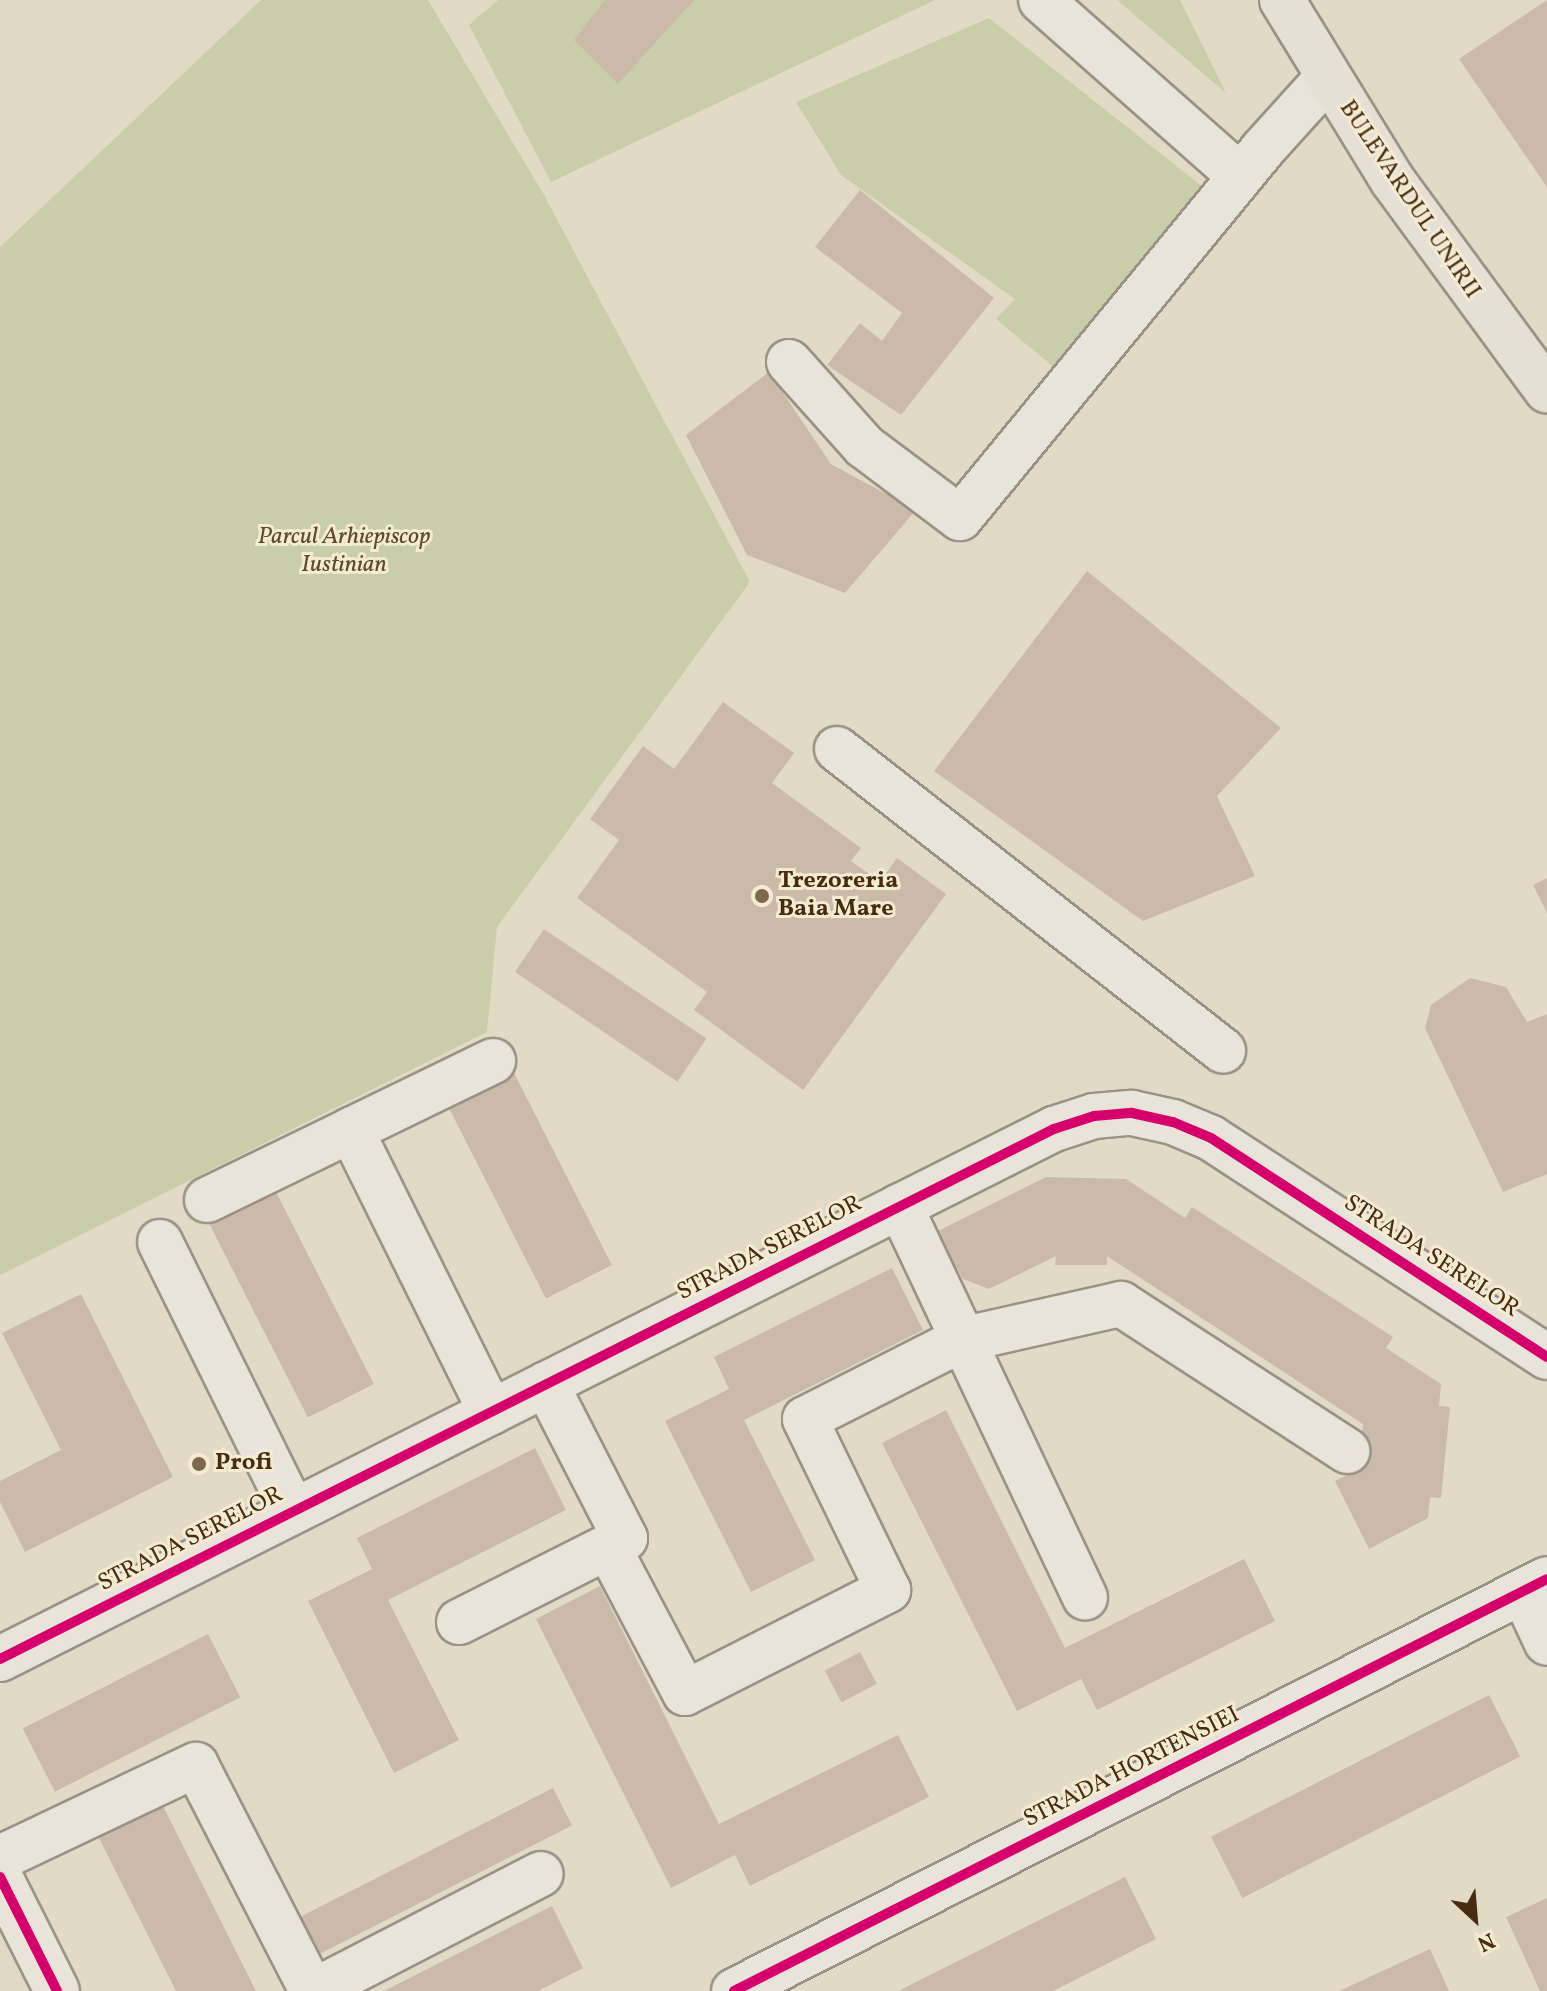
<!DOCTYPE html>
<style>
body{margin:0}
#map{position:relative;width:1547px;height:1991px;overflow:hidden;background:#e3dac6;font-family:Vollkorn,serif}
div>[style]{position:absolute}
.green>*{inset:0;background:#cacda9}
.building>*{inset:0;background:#cbbaaa;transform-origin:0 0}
.roads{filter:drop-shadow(2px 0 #9a9283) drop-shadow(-2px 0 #9a9283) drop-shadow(0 2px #9a9283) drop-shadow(0 -2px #9a9283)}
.minor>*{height:44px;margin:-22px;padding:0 22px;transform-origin:22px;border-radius:22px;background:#e9e4da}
.major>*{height:44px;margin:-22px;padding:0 22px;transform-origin:22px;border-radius:22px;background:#e5dfd4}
.cycleway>*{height:10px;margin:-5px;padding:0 5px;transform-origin:5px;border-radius:5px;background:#d6006c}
.dots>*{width:22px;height:22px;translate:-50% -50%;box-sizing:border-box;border:4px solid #f5ead2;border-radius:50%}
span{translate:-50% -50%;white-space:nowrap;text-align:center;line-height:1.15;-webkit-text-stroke:6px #f5ead2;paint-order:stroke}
.street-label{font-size:24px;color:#462c11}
.park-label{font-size:24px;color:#5c4a2b;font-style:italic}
.poi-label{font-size:24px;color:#462c11;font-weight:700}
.left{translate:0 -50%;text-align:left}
.north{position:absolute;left:1435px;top:1879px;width:80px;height:80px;-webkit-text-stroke:6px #f5ead2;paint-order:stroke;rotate:154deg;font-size:22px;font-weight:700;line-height:32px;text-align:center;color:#462c11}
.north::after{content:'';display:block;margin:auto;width:28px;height:36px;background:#462c11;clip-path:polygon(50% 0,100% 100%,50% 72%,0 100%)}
</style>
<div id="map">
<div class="green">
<i style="clip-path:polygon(261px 0,428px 0,544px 195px,750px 582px,497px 927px,487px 1032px,0 1275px,0 247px)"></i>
<i style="clip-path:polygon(498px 0,935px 0,551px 182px,469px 25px)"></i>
<i style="clip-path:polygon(1117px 0,1180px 0,1226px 93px)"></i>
<i style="clip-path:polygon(989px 18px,1203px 187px,1057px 370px,996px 319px,1015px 299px,841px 175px,796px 102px)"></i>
</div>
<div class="building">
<i style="clip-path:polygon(605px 0,694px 0,618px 84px,574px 40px)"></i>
<i style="clip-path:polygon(1547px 0,1547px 187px,1459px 59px)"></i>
<i style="clip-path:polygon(860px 190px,994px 298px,901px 415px,827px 365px,860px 323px,882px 341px,902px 313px,815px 247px)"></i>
<i style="clip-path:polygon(769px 372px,831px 464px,916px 510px,845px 593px,747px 555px,686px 435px)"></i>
<i style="clip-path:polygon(1087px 571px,1281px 728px,1217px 796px,1255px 876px,1143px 921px,934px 771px)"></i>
<i style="clip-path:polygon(723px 702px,794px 753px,772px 783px,861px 848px,851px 861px,880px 882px,897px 858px,946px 894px,803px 1090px,694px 1010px,707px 992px,577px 898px,619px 840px,590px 819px,643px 746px,674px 769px)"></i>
<i style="clip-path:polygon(1547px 878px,1547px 913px,1533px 885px)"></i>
<i style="left:544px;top:929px;width:196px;height:52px;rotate:34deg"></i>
<i style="clip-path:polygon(1470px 978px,1506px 987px,1527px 1022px,1547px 1014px,1547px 1174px,1503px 1192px,1425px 1028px,1431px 1005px)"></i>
<i style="left:512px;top:1069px;width:220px;height:74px;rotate:63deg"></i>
<i style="clip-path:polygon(1046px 1177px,1126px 1179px,1185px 1218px,1192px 1207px,1393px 1337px,1386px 1348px,1441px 1384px,1439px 1406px,1450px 1407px,1441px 1498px,1430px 1497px,1428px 1518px,1369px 1549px,1335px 1481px,1359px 1469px,1363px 1424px,1107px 1256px,1107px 1265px,1055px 1265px,1056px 1256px,989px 1289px,963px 1279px,936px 1232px)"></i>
<i style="left:274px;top:1188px;width:220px;height:74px;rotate:63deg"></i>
<i style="clip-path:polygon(892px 1268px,923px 1330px,744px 1420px,815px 1560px,751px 1592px,665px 1421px,729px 1389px,714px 1357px)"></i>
<i style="clip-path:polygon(81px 1294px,173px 1477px,25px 1552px,0 1502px,0 1481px,61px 1450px,2px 1333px)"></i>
<i style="clip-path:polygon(946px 1410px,1065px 1648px,1244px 1559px,1275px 1621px,1097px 1710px,1081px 1679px,1017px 1711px,882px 1443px)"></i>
<i style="clip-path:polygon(535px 1448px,566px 1510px,388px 1600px,459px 1740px,394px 1773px,308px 1601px,372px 1569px,357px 1538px)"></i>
<i style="clip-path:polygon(600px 1586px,719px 1824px,898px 1735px,929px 1797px,750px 1886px,735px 1855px,671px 1888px,536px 1619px)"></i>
<i style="left:208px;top:1634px;width:71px;height:208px;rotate:63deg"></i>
<i style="left:860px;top:1652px;width:36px;height:40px;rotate:62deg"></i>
<i style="left:1489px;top:1695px;width:69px;height:312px;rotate:63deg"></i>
<i style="left:553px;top:1788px;width:42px;height:284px;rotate:63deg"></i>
<i style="clip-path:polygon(162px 1804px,256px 1991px,176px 1991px,98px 1836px)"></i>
<i style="clip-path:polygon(1125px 1877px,1156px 1939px,1053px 1991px,898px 1991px)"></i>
<i style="clip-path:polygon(1547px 1898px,1547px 1991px,1540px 1991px,1506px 1917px)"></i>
<i style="clip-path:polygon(552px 1906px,583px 1968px,538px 1991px,384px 1991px)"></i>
<i style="clip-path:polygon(1430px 1949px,1449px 1991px,1339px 1991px)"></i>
</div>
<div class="roads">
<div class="minor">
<i style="left:1041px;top:0;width:266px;rotate:41.5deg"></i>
<i style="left:789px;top:362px;width:113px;rotate:48.2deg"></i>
<i style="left:864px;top:446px;width:120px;rotate:36.9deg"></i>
<i style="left:960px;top:518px;width:476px;rotate:-50.6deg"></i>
<i style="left:1262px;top:150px;width:97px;rotate:-47.9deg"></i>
<i style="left:837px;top:749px;width:490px;rotate:38deg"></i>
<i style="left:351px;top:1130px;width:158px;rotate:-25.9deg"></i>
<i style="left:207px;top:1200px;width:160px;rotate:-25.9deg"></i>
<i style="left:351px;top:1130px;width:315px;rotate:63.6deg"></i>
<i style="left:900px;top:1206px;width:433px;rotate:64.7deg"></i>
<i style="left:160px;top:1242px;width:300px;rotate:63.7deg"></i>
<i style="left:608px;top:1547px;width:165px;rotate:62.2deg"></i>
<i style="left:685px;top:1693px;width:228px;rotate:-26.9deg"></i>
<i style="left:888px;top:1590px;width:190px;rotate:-115.9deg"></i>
<i style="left:805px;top:1419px;width:175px;rotate:-26.9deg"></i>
<i style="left:961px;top:1340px;width:164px;rotate:-12.7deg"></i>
<i style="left:1121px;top:1304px;width:270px;rotate:33deg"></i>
<i style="left:1523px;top:1592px;width:56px;rotate:64.8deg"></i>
<i style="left:459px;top:1622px;width:186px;rotate:-26.8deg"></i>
<i style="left:625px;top:1538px;width:173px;rotate:-117.2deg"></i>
<i style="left:0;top:1659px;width:1180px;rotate:-26.7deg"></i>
<i style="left:1054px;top:1129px;width:42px;rotate:-18deg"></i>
<i style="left:1094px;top:1116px;width:38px;rotate:-5deg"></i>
<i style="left:1132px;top:1113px;width:42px;rotate:12.4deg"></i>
<i style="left:1173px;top:1122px;width:41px;rotate:22.8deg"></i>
<i style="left:1211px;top:1138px;width:401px;rotate:33.1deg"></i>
<i style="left:0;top:1858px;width:217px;rotate:-25.4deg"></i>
<i style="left:196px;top:1765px;width:254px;rotate:62.8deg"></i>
<i style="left:0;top:1877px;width:127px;rotate:63.4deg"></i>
<i style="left:314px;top:1991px;width:255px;rotate:-27.3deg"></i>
<i style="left:734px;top:1991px;width:911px;rotate:-26.87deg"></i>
</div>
<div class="major">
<i style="left:1282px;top:0;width:212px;rotate:58.5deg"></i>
<i style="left:1393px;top:181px;width:260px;rotate:53.7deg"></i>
</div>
</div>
<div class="cycleway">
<i style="left:0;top:1659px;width:1180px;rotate:-26.7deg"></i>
<i style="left:1054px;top:1129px;width:42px;rotate:-18deg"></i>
<i style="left:1094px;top:1116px;width:38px;rotate:-5deg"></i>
<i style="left:1132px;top:1113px;width:42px;rotate:12.4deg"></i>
<i style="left:1173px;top:1122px;width:41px;rotate:22.8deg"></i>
<i style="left:1211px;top:1138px;width:401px;rotate:33.1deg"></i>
<i style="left:0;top:1877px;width:127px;rotate:63.4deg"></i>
<i style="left:734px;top:1991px;width:911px;rotate:-26.87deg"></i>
</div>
<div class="dots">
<i style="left:762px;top:896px;background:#7d6950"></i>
<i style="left:199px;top:1464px;background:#7d6950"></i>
</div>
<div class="street-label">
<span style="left:1409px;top:200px;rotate:56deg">BULEVARDUL UNIRII</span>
<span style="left:770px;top:1249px;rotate:-27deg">STRADA SERELOR</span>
<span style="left:1431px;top:1257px;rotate:33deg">STRADA SERELOR</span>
<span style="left:191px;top:1540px;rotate:-27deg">STRADA SERELOR</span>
<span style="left:1132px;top:1768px;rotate:-27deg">STRADA HORTENSIEI</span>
</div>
<div class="park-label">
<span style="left:344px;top:552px">Parcul Arhiepiscop<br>Iustinian</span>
</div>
<div class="poi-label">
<span class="left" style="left:778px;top:896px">Trezoreria<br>Baia Mare</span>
<span class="left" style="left:215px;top:1464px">Profi</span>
</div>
<div class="north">N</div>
</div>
